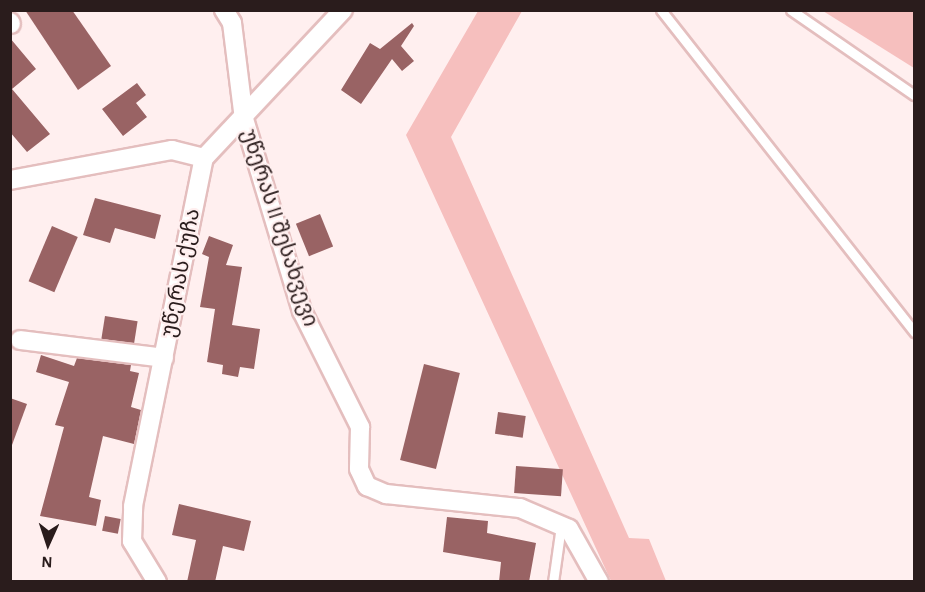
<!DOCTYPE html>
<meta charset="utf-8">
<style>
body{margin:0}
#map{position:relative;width:925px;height:592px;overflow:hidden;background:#ffefef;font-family:"Alegreya Sans","Noto Sans Georgian",sans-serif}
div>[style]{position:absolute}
.green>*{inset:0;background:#f6bfbe}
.building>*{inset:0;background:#996364;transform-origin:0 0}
.roads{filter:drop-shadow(2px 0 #e4bebe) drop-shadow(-2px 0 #e4bebe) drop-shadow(0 2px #e4bebe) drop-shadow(0 -2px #e4bebe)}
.service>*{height:9px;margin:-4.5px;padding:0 4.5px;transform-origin:4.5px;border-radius:4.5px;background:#fff}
.minor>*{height:18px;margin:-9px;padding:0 9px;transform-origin:9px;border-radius:9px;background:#fff}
span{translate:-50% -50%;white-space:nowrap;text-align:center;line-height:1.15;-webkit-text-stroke:4.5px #ffefef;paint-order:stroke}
.street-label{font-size:21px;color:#2a1c1c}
.frame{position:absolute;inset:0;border:12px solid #2a1c1c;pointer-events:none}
.north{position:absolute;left:18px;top:514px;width:60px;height:60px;-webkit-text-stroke:4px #ffefef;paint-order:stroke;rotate:183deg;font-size:16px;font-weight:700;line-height:24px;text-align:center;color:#2a1c1c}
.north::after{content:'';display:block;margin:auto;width:21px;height:27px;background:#2a1c1c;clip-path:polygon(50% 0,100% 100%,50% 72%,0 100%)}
</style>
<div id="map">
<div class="green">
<i style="clip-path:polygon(478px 11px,522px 11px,451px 137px,629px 538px,649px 539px,666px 581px,611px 581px,406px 135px)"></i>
<i style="clip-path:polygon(823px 11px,914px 11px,914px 68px)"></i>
</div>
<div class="building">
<i style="clip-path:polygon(25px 10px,72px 10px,111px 66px,78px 90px)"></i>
<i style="clip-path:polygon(412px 23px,414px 26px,401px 46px,414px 61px,402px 71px,392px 59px,361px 104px,341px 90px,370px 43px,380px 49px)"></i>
<i style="clip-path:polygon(10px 38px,36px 69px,12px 89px,50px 134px,27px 152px,10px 132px)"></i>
<i style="clip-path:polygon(137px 83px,146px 95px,136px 103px,147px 117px,123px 136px,102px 109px)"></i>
<i style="clip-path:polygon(95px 198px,161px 215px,155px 239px,115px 228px,110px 243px,83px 235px)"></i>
<i style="left:320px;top:214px;width:35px;height:26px;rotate:68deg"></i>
<i style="left:52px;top:226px;width:28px;height:60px;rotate:23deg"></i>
<i style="clip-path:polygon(209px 236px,233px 245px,226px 265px,242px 267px,232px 325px,260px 329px,254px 369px,240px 367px,238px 377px,222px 374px,223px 365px,207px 362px,215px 309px,200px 307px,209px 257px,202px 254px)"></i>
<i style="left:105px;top:316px;width:33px;height:23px;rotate:9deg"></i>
<i style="clip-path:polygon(41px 355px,74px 366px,77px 358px,131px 365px,130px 371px,139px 373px,131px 407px,141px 410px,134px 444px,103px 436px,89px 497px,101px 500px,96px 526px,40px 516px,64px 427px,55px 425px,69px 382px,36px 372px)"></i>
<i style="left:424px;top:364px;width:37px;height:99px;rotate:14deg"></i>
<i style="clip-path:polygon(10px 398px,27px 404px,12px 445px,10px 444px)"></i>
<i style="left:498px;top:412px;width:28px;height:22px;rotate:8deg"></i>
<i style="left:516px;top:466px;width:47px;height:27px;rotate:4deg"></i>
<i style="clip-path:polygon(179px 504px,251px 521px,244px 551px,223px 546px,215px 582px,187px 582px,196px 540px,172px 535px)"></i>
<i style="left:105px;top:516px;width:16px;height:15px;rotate:11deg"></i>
<i style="clip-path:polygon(447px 517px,488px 521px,487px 533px,536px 543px,529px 582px,499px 582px,501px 562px,443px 552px)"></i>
</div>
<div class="roads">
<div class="service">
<i style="left:661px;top:10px;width:410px;rotate:51.8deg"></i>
<i style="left:791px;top:10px;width:150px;rotate:34.6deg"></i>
<i style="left:553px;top:582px;width:57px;rotate:-81.9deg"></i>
</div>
<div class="minor">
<i style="left:224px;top:10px;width:15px;rotate:58deg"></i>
<i style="left:232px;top:23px;width:97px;rotate:82.9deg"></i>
<i style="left:244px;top:119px;width:201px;rotate:73.2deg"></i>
<i style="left:302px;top:311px;width:130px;rotate:63.4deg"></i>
<i style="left:360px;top:427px;width:42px;rotate:91.4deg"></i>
<i style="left:359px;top:469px;width:19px;rotate:65deg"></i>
<i style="left:367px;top:486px;width:21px;rotate:23deg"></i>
<i style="left:386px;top:494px;width:135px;rotate:6deg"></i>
<i style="left:520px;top:508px;width:53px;rotate:23.2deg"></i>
<i style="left:569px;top:529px;width:61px;rotate:60.5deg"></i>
<i style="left:10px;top:22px;width:2px;rotate:63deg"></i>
<i style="left:10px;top:180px;width:165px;rotate:-10.5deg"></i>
<i style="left:172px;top:150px;width:33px;rotate:14deg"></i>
<i style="left:20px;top:340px;width:145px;rotate:7.1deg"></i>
<i style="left:157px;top:582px;width:48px;rotate:-121.4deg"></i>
<i style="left:132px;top:541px;width:35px;rotate:-88deg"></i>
<i style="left:133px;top:506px;width:355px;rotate:-78.5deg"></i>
<i style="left:204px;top:158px;width:203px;rotate:-46.8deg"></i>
</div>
</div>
<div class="street-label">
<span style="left:279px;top:228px;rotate:72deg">უწერას II შესახვევი</span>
<span style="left:181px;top:273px;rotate:-79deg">უწერას ქუჩა</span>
</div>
<div class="frame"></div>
<div class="north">N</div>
</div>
